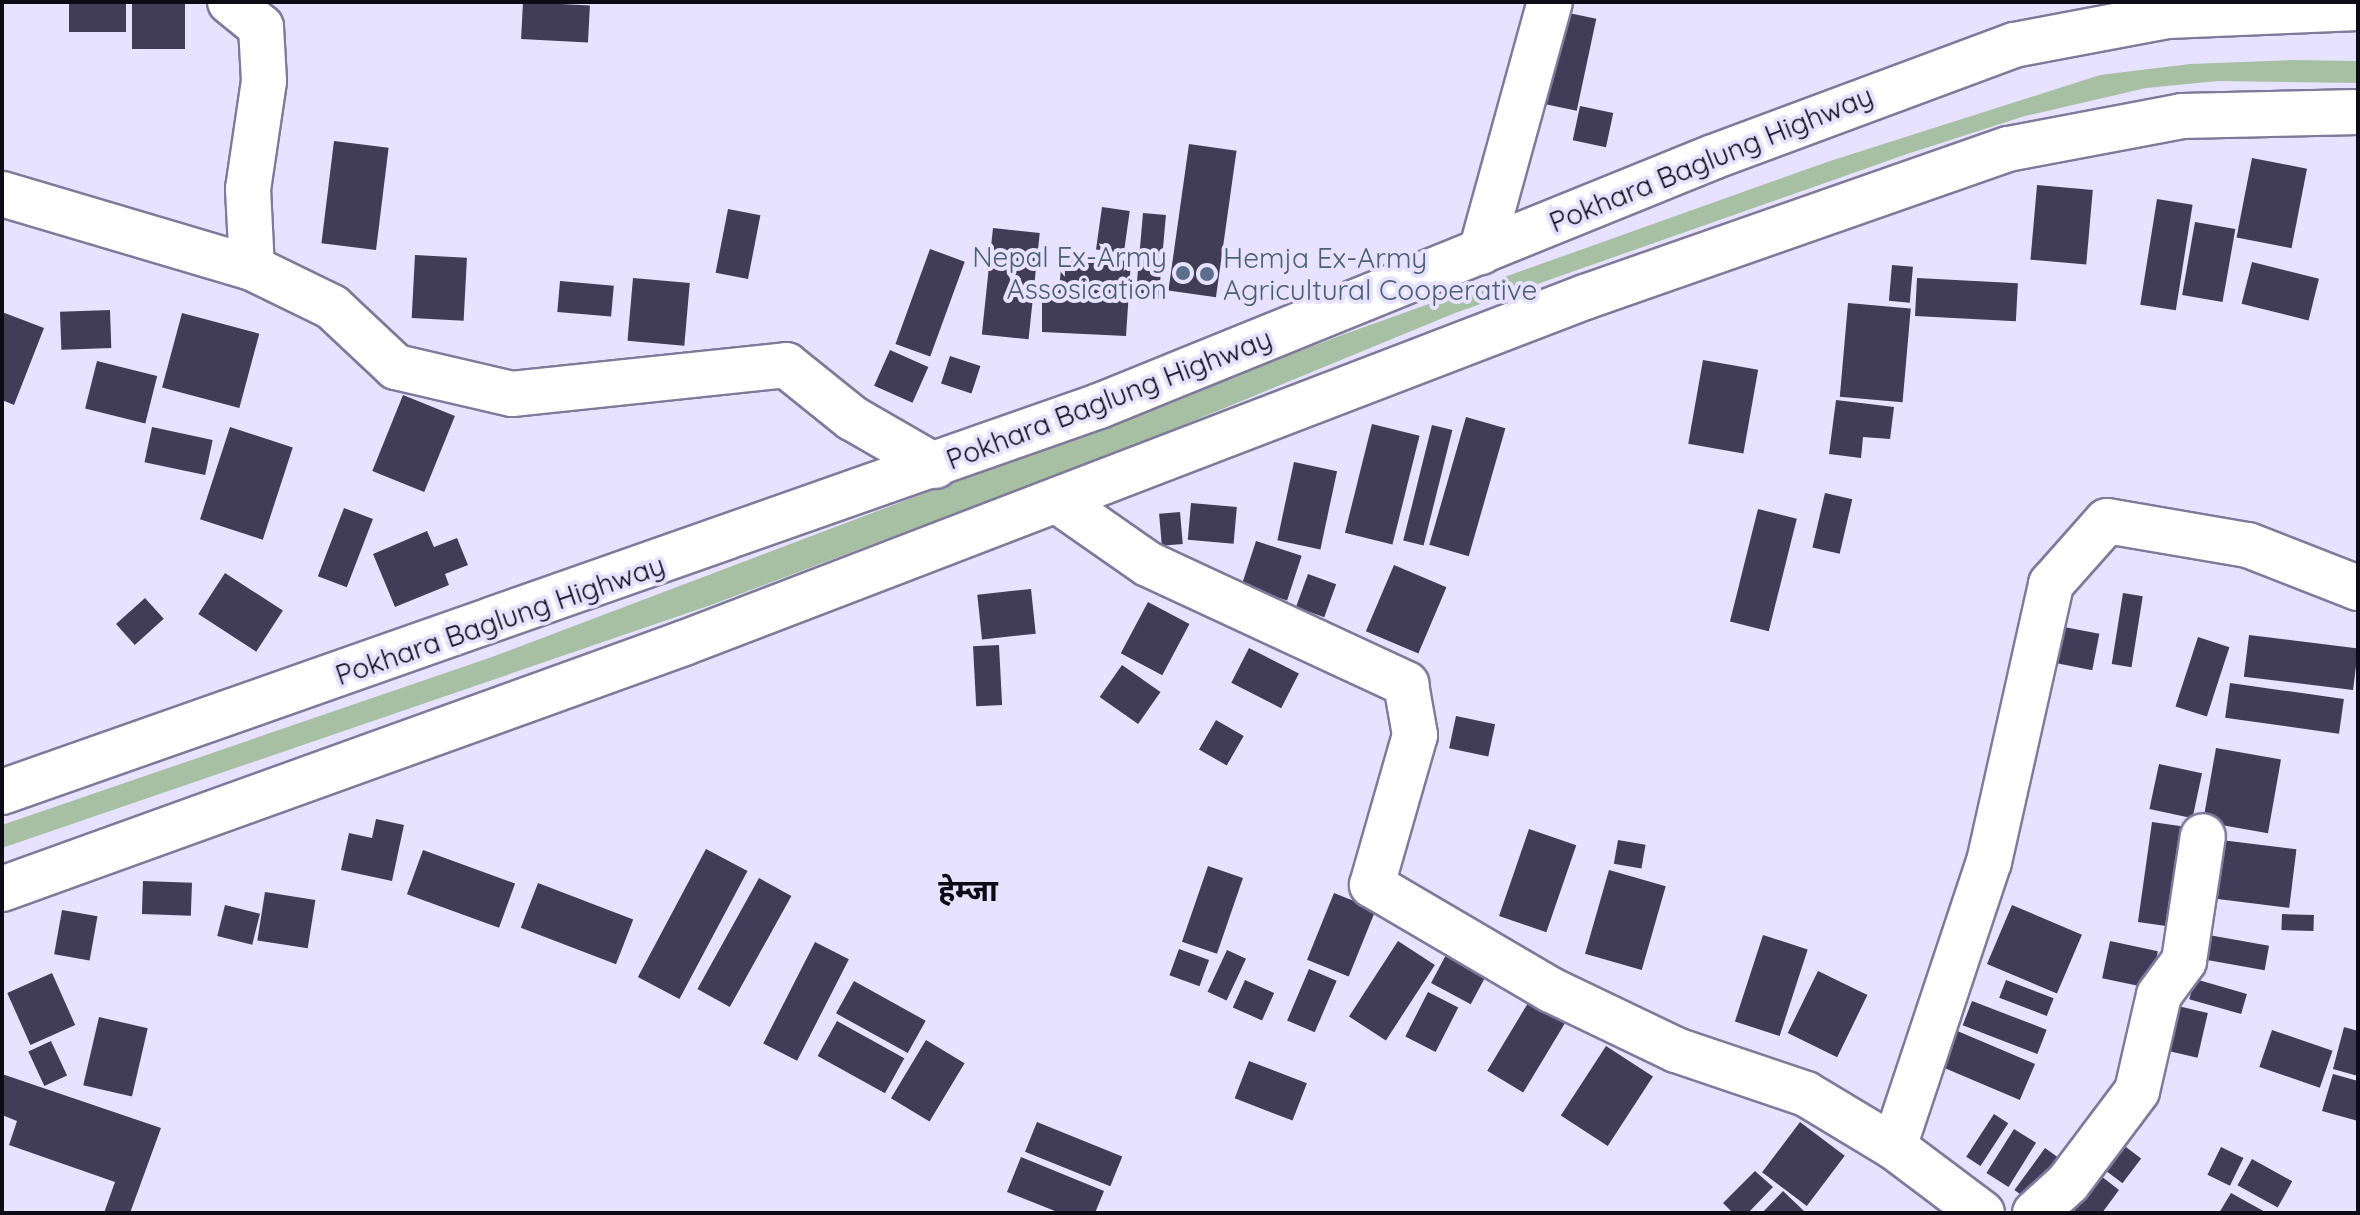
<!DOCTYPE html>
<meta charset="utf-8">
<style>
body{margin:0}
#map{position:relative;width:2360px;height:1215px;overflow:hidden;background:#e6e2ff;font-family:Quicksand,"Noto Sans Devanagari",sans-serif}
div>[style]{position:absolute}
.green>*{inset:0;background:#a7bfa2}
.building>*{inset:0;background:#413d59;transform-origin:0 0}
.roads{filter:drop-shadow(2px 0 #7f7a9a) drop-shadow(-2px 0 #7f7a9a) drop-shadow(0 2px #7f7a9a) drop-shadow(0 -2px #7f7a9a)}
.street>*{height:44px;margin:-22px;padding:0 22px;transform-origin:22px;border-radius:22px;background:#fff}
.highway>*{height:44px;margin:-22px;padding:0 22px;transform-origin:22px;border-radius:22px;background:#fff}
.dots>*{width:22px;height:22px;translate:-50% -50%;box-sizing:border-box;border:4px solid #e6e2ff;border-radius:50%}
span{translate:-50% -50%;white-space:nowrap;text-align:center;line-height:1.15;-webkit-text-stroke:8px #e6e2ff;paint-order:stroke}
.street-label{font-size:28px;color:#0d0b16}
.service-label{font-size:28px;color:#4e5e75}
.right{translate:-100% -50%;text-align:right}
.left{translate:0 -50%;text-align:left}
.neighbourhood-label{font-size:30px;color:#0d0b16;font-weight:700}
.frame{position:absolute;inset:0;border:4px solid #0d0b16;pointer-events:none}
</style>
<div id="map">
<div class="green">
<i style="clip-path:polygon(2293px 60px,2358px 61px,2358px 83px,2218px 81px,2146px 88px,2025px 116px,1907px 154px,1455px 313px,1118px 452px,711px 605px,2px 848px,2px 825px,492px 657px,1342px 335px,1827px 162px,2100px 75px,2190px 64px)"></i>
</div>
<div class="building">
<i style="left:69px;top:2px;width:57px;height:30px"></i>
<i style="left:132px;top:2px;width:53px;height:47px"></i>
<i style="left:523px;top:2px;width:67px;height:37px;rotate:3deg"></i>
<i style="left:1564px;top:12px;width:33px;height:94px;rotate:12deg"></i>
<i style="left:1580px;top:106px;width:34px;height:35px;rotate:12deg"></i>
<i style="left:334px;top:141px;width:55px;height:103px;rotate:7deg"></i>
<i style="left:1189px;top:144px;width:48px;height:148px;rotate:8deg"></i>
<i style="left:2252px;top:158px;width:56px;height:81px;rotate:11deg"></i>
<i style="left:2037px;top:185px;width:56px;height:75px;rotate:5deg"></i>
<i style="left:2157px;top:199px;width:36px;height:107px;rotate:9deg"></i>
<i style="left:1102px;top:207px;width:28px;height:43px;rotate:8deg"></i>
<i style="left:728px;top:209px;width:33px;height:65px;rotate:11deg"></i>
<i style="left:1143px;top:213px;width:23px;height:84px;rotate:5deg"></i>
<i style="left:2195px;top:222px;width:41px;height:74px;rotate:10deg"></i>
<i style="left:993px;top:228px;width:47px;height:107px;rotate:6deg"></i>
<i style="left:930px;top:249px;width:37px;height:101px;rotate:20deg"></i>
<i style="left:415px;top:255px;width:52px;height:63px;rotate:3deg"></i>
<i style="clip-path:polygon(1062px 257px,1131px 261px,1126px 336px,1042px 332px,1042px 291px,1059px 291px)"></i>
<i style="left:2252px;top:262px;width:69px;height:43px;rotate:14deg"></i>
<i style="left:1892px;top:265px;width:21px;height:36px;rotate:5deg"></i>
<i style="left:633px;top:278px;width:57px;height:63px;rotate:5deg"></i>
<i style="left:1917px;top:278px;width:101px;height:38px;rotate:3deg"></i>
<i style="left:560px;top:281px;width:54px;height:31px;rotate:5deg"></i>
<i style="left:1848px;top:303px;width:63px;height:94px;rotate:5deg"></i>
<i style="left:110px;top:310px;width:38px;height:50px;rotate:88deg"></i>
<i style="clip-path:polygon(2px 312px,44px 328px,14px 405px,2px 400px)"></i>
<i style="left:182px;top:313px;width:80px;height:77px;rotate:15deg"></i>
<i style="left:890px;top:350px;width:42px;height:39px;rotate:24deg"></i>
<i style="left:950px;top:356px;width:32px;height:29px;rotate:18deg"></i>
<i style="left:1703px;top:360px;width:56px;height:85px;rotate:10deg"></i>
<i style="left:97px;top:361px;width:62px;height:49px;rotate:14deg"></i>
<i style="left:403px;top:395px;width:56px;height:82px;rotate:22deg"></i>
<i style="clip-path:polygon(1836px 400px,1894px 407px,1890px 439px,1863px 437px,1861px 458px,1829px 454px)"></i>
<i style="left:1466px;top:417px;width:41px;height:133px;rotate:16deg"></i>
<i style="left:1372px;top:424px;width:49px;height:112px;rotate:14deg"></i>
<i style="left:1432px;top:425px;width:21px;height:119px;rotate:14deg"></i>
<i style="left:152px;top:427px;width:62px;height:36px;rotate:12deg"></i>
<i style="left:230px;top:427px;width:66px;height:97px;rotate:18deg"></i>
<i style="left:1294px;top:462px;width:44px;height:80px;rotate:12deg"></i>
<i style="left:1825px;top:493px;width:28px;height:56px;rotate:13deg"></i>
<i style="left:1191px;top:503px;width:46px;height:37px;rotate:5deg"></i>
<i style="left:344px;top:508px;width:31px;height:73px;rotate:21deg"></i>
<i style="left:1758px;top:509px;width:40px;height:116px;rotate:14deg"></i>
<i style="left:1180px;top:512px;width:32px;height:21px;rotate:85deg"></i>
<i style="clip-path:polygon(427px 531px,434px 547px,457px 538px,468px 565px,445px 574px,449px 585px,395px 607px,373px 554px)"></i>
<i style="left:1256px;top:541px;width:48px;height:47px;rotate:18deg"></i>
<i style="left:1394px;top:565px;width:57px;height:72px;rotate:23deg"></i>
<i style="left:225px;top:573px;width:69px;height:49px;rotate:33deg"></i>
<i style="left:1308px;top:574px;width:30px;height:35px;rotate:20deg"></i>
<i style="left:1031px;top:589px;width:45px;height:54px;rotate:84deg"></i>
<i style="left:2123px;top:593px;width:20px;height:72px;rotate:9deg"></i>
<i style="left:145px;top:598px;width:28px;height:39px;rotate:48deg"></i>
<i style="left:1148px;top:602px;width:47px;height:58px;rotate:28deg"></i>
<i style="left:2064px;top:627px;width:36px;height:37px;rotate:11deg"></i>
<i style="left:2249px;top:635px;width:110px;height:42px;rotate:7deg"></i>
<i style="left:2198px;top:637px;width:33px;height:73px;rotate:18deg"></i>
<i style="left:999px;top:645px;width:60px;height:26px;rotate:87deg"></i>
<i style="left:1249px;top:648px;width:56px;height:39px;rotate:27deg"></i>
<i style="left:1122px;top:665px;width:47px;height:39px;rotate:35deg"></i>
<i style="left:2230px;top:683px;width:115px;height:35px;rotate:8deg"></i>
<i style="left:1456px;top:716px;width:40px;height:33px;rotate:12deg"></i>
<i style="left:1216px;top:720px;width:32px;height:34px;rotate:30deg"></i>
<i style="left:2216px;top:748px;width:66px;height:75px;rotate:10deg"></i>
<i style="left:2159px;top:764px;width:44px;height:46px;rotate:12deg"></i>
<i style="clip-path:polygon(376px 819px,404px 825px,392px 881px,341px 870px,349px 833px,372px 838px)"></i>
<i style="left:2152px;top:822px;width:37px;height:101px;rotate:8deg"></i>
<i style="left:1529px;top:829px;width:50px;height:92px;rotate:19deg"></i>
<i style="left:1618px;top:840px;width:28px;height:24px;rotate:10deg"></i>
<i style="left:2221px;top:840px;width:76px;height:59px;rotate:7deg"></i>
<i style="left:706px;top:849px;width:47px;height:145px;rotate:28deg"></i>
<i style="left:423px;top:850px;width:98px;height:47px;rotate:20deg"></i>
<i style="left:1208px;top:866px;width:37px;height:80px;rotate:19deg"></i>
<i style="left:1609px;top:870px;width:59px;height:87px;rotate:16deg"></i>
<i style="left:759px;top:878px;width:37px;height:127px;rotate:29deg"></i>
<i style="left:143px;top:881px;width:49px;height:33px;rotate:2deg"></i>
<i style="left:538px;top:883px;width:102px;height:48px;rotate:21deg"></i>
<i style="left:265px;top:892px;width:51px;height:49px;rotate:9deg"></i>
<i style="left:1334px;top:893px;width:45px;height:72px;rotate:22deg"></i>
<i style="left:225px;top:905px;width:36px;height:32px;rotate:14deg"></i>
<i style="left:2012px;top:905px;width:76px;height:64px;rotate:23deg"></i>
<i style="left:62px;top:910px;width:36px;height:45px;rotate:10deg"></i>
<i style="left:2282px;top:914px;width:32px;height:16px;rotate:2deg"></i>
<i style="left:2203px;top:934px;width:67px;height:25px;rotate:10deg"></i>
<i style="left:1763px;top:935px;width:47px;height:91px;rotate:18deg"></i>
<i style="left:1398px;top:941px;width:44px;height:90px;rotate:33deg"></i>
<i style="left:2110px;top:941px;width:49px;height:38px;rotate:12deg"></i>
<i style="left:815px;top:942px;width:38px;height:114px;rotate:27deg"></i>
<i style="left:1179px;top:949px;width:32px;height:28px;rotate:20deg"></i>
<i style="left:1227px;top:950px;width:21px;height:46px;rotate:25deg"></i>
<i style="left:1447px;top:953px;width:45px;height:34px;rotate:28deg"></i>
<i style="left:1309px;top:969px;width:30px;height:56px;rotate:23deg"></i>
<i style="left:1818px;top:971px;width:55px;height:69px;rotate:26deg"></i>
<i style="left:52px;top:973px;width:57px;height:49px;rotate:66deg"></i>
<i style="left:2195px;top:979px;width:54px;height:21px;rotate:16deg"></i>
<i style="left:1245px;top:980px;width:32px;height:30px;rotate:24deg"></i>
<i style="left:2006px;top:980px;width:51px;height:19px;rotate:21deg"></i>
<i style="left:854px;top:981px;width:82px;height:37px;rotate:29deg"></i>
<i style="left:1428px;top:992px;width:34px;height:50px;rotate:27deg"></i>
<i style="left:1531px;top:998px;width:42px;height:85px;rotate:31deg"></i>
<i style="left:1972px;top:1001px;width:80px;height:26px;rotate:21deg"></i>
<i style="left:2165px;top:1003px;width:44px;height:46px;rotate:13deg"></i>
<i style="left:99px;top:1017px;width:50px;height:70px;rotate:13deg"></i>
<i style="left:837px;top:1021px;width:77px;height:40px;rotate:29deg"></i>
<i style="clip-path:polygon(2344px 1027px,2358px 1031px,2358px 1076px,2333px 1069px)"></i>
<i style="left:1955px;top:1030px;width:87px;height:39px;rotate:23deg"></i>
<i style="left:2272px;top:1030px;width:64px;height:39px;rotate:19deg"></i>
<i style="left:926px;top:1040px;width:45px;height:68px;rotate:31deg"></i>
<i style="left:51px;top:1041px;width:38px;height:25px;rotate:65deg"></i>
<i style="left:1606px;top:1046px;width:56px;height:83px;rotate:33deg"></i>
<i style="left:1249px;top:1061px;width:62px;height:40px;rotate:21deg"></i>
<i style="clip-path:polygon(2px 1074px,161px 1128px,130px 1213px,104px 1213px,115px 1182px,9px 1145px,17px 1121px,2px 1115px)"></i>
<i style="clip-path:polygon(2333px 1074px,2358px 1081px,2358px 1121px,2322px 1111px)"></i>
<i style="left:1994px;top:1114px;width:17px;height:51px;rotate:33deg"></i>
<i style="left:1037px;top:1122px;width:92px;height:32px;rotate:22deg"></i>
<i style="left:1800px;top:1122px;width:56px;height:63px;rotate:37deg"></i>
<i style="left:2014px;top:1129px;width:26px;height:52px;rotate:32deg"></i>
<i style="left:2114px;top:1138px;width:34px;height:31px;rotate:37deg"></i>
<i style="left:2221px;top:1147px;width:25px;height:31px;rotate:26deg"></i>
<i style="left:2045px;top:1148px;width:27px;height:52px;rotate:36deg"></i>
<i style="clip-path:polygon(1021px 1157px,1104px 1191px,1095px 1213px,1060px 1213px,1007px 1192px)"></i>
<i style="left:2252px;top:1159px;width:46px;height:30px;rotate:29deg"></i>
<i style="clip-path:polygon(2092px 1169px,2119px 1190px,2102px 1213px,2078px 1213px,2066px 1204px)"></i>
<i style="clip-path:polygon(1755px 1171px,1773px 1187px,1748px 1213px,1733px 1213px,1723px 1203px)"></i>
<i style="clip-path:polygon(1783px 1191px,1806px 1213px,1762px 1213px)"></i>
<i style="clip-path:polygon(2231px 1193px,2267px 1213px,2219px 1213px)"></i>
</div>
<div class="roads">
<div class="street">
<i style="left:230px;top:2px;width:40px;rotate:39deg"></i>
<i style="left:261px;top:27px;width:54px;rotate:86.8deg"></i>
<i style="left:264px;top:81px;width:109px;rotate:98.4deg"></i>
<i style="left:248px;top:189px;width:79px;rotate:87.1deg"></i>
<i style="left:252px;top:268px;width:89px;rotate:26deg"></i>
<i style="left:332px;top:307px;width:88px;rotate:43.2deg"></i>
<i style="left:396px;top:367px;width:119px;rotate:13.1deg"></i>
<i style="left:512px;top:394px;width:276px;rotate:-6deg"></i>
<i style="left:786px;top:365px;width:85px;rotate:38.8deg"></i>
<i style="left:852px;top:418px;width:96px;rotate:30deg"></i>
<i style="left:2px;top:194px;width:261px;rotate:16.5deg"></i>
<i style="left:1481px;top:252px;width:259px;rotate:-74.6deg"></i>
<i style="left:1059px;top:502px;width:108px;rotate:34.9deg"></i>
<i style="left:1148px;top:564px;width:285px;rotate:24.9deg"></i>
<i style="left:1406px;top:684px;width:52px;rotate:80deg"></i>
<i style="left:1415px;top:735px;width:156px;rotate:106deg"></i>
<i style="left:1372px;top:885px;width:208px;rotate:30.4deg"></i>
<i style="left:1551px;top:990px;width:139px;rotate:25.6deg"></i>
<i style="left:1676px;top:1050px;width:137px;rotate:18.7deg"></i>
<i style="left:1806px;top:1094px;width:103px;rotate:31.1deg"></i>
<i style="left:1894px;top:1147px;width:110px;rotate:36.9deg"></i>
<i style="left:1894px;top:1147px;width:300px;rotate:-71.6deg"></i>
<i style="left:1989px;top:862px;width:285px;rotate:-77.4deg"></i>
<i style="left:2051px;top:584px;width:84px;rotate:-48.4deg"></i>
<i style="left:2107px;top:521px;width:143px;rotate:9.7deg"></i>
<i style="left:2248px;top:545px;width:118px;rotate:21.4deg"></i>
<i style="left:2035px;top:1213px;width:45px;rotate:-42.3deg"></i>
<i style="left:2068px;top:1183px;width:115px;rotate:-53.1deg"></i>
<i style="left:2137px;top:1091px;width:98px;rotate:-77.1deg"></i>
<i style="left:2159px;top:995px;width:42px;rotate:-53.7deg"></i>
<i style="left:2184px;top:961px;width:126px;rotate:-81.4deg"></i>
</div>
<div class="highway">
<i style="left:2px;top:792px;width:1163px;rotate:-19.39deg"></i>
<i style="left:1099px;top:406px;width:663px;rotate:-22.07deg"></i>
<i style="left:1713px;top:157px;width:321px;rotate:-20.4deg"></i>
<i style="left:2014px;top:45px;width:157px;rotate:-10.7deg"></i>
<i style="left:2168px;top:16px;width:190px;rotate:-2.4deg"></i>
<i style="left:2px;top:889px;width:725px;rotate:-19.83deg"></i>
<i style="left:684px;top:643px;width:965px;rotate:-21.01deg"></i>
<i style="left:1585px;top:297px;width:448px;rotate:-19.3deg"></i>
<i style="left:2008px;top:149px;width:177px;rotate:-10.7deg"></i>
<i style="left:2182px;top:116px;width:176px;rotate:-1.3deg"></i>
</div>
</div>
<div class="dots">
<i style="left:1183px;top:273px;background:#5c6f8a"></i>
<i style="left:1207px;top:274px;background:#5c6f8a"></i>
</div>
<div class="street-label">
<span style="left:1711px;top:159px;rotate:-22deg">Pokhara Baglung Highway</span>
<span style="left:1109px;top:399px;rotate:-21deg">Pokhara Baglung Highway</span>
<span style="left:500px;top:620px;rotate:-19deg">Pokhara Baglung Highway</span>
</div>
<div class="service-label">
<span class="right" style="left:1167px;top:273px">Nepal Ex-Army<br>Assosication</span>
<span class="left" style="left:1223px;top:274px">Hemja Ex-Army<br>Agricultural Cooperative</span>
</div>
<div class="neighbourhood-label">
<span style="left:968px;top:890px">हेम्जा</span>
</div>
<div class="frame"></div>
</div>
